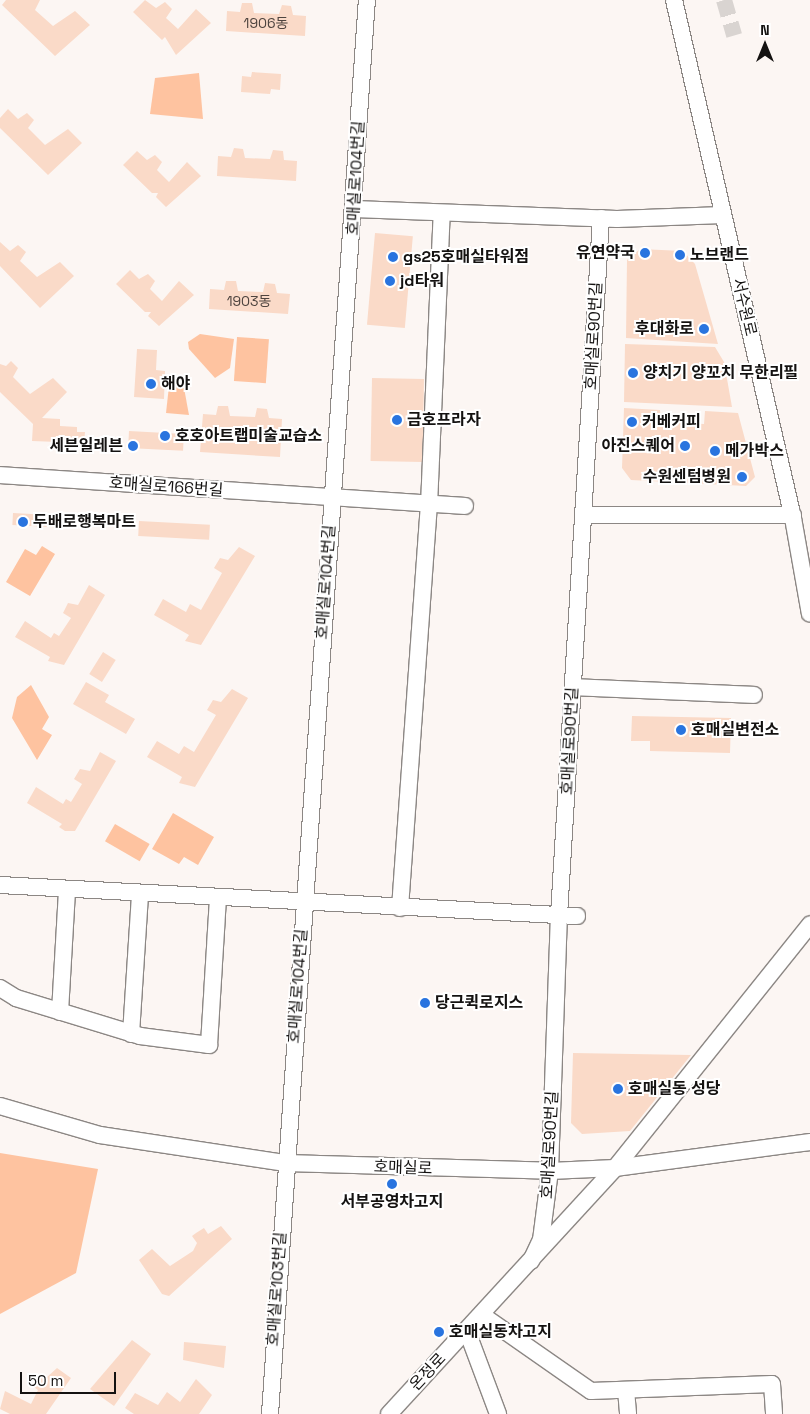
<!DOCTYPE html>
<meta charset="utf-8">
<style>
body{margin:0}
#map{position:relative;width:810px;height:1414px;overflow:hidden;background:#fcf6f3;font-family:"Space Grotesk","Noto Sans KR",sans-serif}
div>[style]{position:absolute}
.green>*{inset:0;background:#fec3a0;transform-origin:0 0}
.building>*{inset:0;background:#fadac8;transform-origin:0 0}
.minor-tunnel>*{height:16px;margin-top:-8px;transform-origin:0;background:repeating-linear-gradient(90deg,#d9d4d1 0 16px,transparent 0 24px)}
.roads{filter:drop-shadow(1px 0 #8c8784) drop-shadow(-1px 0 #8c8784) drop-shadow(0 1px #8c8784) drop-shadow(0 -1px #8c8784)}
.minor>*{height:16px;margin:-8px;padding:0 8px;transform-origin:8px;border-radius:8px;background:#fff}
.dots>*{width:14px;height:14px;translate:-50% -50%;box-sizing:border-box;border:2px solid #fff;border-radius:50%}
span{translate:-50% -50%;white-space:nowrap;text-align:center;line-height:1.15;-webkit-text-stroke:4px #fff;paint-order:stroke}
.number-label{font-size:14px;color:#4e443f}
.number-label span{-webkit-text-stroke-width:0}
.street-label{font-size:16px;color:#141211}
.poi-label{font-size:16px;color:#141211;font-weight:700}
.right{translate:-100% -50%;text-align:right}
.left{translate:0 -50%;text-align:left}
.north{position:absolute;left:740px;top:20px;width:50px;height:50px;-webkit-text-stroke:4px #fff;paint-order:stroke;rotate:0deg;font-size:14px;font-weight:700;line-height:20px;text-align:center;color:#141211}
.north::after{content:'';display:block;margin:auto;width:18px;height:22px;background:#141211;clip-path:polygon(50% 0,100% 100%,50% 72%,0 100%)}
.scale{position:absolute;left:20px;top:1372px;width:96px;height:22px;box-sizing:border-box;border:2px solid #141211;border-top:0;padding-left:6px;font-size:15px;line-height:18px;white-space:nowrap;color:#141211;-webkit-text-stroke:4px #fff;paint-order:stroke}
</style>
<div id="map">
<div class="green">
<i style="clip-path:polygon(199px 73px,203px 119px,150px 114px,155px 78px)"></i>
<i style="clip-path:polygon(200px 334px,234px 339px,230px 368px,215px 378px,189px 349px,188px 342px)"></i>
<i style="left:237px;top:337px;width:32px;height:44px;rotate:4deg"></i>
<i style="clip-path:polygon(169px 386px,184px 388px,189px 415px,166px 413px)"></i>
<i style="clip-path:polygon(42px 546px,55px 554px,30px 596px,6px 582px,25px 549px,36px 555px)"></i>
<i style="clip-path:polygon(31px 685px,49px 717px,42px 729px,52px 735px,37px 760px,12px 718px,17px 697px)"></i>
<i style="clip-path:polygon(173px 813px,214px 837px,198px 865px,184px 857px,179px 864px,152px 849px)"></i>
<i style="left:115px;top:824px;width:40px;height:20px;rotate:30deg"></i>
<i style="clip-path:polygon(0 1153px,98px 1169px,76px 1273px,0 1314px)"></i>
</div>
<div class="building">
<i style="clip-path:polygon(6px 0,40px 0,35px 10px,53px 26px,75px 11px,90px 25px,55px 56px,2px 5px)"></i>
<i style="clip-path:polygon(145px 0,156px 8px,165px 2px,172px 9px,166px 18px,178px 29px,196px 9px,211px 23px,176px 55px,165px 37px,162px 40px,133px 12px)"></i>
<i style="clip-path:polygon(242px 3px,252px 3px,254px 13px,279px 14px,282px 5px,291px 6px,293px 15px,306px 16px,305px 36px,226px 31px,227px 11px,240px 12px)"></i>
<i style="clip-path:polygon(252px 72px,281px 74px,280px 90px,271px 89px,270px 94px,241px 92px,242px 76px,251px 77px)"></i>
<i style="clip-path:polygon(8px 109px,18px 119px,27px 113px,34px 120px,28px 128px,45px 145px,68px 129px,82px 143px,48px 175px,0 128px,0 118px)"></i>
<i style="clip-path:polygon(234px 148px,243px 149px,245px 158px,270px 159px,273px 150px,283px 151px,284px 160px,297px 161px,296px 181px,217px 176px,218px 156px,231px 157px)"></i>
<i style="clip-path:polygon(137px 151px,147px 160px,155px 155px,162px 162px,157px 170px,169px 182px,187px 162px,201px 176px,166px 207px,156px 197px,158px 193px,152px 193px,123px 165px)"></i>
<i style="left:375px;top:233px;width:38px;height:92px;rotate:5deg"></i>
<i style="clip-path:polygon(0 242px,10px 251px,18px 245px,26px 252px,20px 261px,37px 277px,60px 262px,74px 276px,40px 308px,0 266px)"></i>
<i style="clip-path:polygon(640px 249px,683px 251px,695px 264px,718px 344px,626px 338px,627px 260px)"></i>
<i style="clip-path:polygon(130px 270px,139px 279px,148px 274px,155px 281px,150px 289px,162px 301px,179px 281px,194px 295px,159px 326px,148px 316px,151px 312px,145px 312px,116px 284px)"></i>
<i style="clip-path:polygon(226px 281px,236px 281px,238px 291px,263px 292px,265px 283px,275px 284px,277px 293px,290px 294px,288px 314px,209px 309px,210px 289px,224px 290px)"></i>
<i style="clip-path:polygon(625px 344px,715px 347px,724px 362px,732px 407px,624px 402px)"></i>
<i style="clip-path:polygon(137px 349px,157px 350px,156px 370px,165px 371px,164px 399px,134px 397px)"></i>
<i style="clip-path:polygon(11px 361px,18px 368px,13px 377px,30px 394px,53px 378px,67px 392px,42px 418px,60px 419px,60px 426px,77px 427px,77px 432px,85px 432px,84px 443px,32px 441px,33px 424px,0 392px,0 364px,6px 366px)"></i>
<i style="left:372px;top:378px;width:52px;height:83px;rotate:1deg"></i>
<i style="clip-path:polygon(218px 406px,228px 406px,230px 416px,255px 417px,257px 408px,267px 409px,269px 418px,282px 419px,280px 457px,200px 452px,203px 414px,216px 415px)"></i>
<i style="clip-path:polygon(624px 408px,660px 410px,661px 422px,704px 424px,705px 411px,738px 413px,755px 477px,746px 486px,631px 480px,622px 468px)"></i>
<i style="left:129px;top:431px;width:55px;height:17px;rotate:3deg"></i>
<i style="left:13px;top:513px;width:52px;height:12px;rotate:3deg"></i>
<i style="left:139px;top:521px;width:71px;height:15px;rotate:3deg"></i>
<i style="clip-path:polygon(239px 547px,255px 556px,201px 645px,185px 641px,189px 635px,154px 615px,163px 599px,186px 612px,190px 604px,201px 610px,222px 573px,214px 568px,220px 558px,228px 560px)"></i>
<i style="clip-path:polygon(89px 585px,105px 595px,64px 665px,48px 661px,50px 657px,15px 637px,25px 621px,51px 638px,54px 633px,59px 636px,71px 618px,63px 613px,68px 603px,78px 605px)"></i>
<i style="left:103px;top:652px;width:15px;height:26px;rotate:32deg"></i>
<i style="clip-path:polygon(86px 682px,109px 695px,105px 702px,135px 719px,126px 734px,73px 704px)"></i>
<i style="clip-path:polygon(232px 689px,248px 698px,195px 787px,179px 783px,182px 777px,147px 757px,157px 741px,179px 754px,184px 746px,194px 752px,216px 715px,207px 710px,213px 700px,221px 702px)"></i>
<i style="clip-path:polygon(632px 716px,731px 718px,730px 753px,650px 751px,650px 741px,631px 741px)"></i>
<i style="clip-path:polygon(100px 752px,116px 761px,75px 831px,65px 831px,59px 827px,62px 824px,27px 803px,36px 787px,63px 804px,66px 799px,71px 802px,82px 784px,74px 779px,80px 769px,90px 771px)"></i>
<i style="clip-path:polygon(573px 1053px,691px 1055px,630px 1131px,582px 1134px,571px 1123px)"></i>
<i style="clip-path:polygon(221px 1226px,232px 1239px,169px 1296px,162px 1294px,139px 1260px,152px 1249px,170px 1266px,193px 1251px,197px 1243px,192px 1236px,196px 1233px,204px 1228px,208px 1234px)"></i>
<i style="clip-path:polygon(132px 1340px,151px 1354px,114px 1406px,90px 1389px)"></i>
<i style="clip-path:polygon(184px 1342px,226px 1346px,224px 1368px,183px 1360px)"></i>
<i style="clip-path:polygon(57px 1368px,71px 1378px,46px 1414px,10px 1414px,0 1409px,5px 1391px,31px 1404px,38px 1390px,31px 1385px,41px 1374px,46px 1378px)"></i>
<i style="clip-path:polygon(196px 1379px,212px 1395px,199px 1414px,134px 1414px,125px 1408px,135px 1393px,158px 1405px,167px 1392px,180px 1402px)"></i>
</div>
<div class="minor-tunnel">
<i style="left:724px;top:0;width:37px;rotate:74deg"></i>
</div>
<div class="roads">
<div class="minor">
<i style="left:674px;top:0;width:531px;rotate:77.06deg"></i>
<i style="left:793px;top:518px;width:97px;rotate:80deg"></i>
<i style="left:354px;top:209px;width:263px;rotate:2.2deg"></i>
<i style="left:617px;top:219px;width:106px;rotate:-2.2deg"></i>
<i style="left:0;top:475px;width:466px;rotate:3.8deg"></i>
<i style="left:583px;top:515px;width:210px"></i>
<i style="left:573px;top:687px;width:181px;rotate:2.5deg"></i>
<i style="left:0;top:885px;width:578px;rotate:3.08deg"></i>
<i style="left:400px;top:908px;width:404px;rotate:-85.9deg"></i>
<i style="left:429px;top:505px;width:292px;rotate:-87.5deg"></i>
<i style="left:0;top:988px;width:19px;rotate:32deg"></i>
<i style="left:16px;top:998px;width:130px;rotate:17deg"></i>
<i style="left:140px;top:1036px;width:70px;rotate:7.4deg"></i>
<i style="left:209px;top:1045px;width:146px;rotate:-86.5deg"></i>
<i style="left:60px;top:1012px;width:123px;rotate:-86.7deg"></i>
<i style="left:131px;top:1034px;width:140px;rotate:-86.3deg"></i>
<i style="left:0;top:1106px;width:104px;rotate:16.2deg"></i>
<i style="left:100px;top:1135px;width:188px;rotate:8.6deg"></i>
<i style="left:286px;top:1163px;width:264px;rotate:1.7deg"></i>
<i style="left:550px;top:1171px;width:65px;rotate:-2.6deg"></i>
<i style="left:615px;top:1168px;width:197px;rotate:-7.6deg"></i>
<i style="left:531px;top:1261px;width:23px;rotate:-65deg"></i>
<i style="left:541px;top:1240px;width:70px;rotate:-82.6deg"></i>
<i style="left:550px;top:1171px;width:256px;rotate:-88deg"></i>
<i style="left:559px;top:915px;width:698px;rotate:-86.55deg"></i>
<i style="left:482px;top:1315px;width:133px;rotate:34.9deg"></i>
<i style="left:591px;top:1391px;width:181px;rotate:-2.2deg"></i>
<i style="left:772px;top:1384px;width:30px;rotate:86deg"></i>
<i style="left:467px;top:1331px;width:89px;rotate:69.5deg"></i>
<i style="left:626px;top:1390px;width:24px;rotate:85deg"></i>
<i style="left:270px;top:1414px;width:1417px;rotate:-86.08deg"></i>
<i style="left:389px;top:1414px;width:334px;rotate:-47.4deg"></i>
<i style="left:615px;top:1168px;width:312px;rotate:-51.3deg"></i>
</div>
</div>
<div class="dots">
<i style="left:645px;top:253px;background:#2974df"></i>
<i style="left:680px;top:255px;background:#2974df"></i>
<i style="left:393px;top:257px;background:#2974df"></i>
<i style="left:390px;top:281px;background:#2974df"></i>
<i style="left:704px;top:329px;background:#2974df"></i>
<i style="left:633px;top:373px;background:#2974df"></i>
<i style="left:151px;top:384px;background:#2974df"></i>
<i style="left:397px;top:420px;background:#2974df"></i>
<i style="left:632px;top:422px;background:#2974df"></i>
<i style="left:165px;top:436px;background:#2974df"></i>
<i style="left:133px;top:446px;background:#2974df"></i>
<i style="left:685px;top:446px;background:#2974df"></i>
<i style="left:715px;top:451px;background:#2974df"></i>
<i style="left:742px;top:477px;background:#2974df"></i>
<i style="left:23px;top:522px;background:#2974df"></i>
<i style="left:681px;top:730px;background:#2974df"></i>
<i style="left:425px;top:1003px;background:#2974df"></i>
<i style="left:618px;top:1089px;background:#2974df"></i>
<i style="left:392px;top:1184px;background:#2974df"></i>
<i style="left:439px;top:1332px;background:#2974df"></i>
</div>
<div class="number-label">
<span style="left:266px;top:23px">1906동</span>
<span style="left:249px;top:301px">1903동</span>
</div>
<div class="street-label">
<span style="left:356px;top:178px;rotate:-87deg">호매실로104번길</span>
<span style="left:744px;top:307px;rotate:77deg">서수원로</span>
<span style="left:594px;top:336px;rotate:-87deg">호매실로90번길</span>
<span style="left:166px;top:487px;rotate:4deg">호매실로166번길</span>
<span style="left:326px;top:582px;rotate:-86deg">호매실로104번길</span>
<span style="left:570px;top:741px;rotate:-87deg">호매실로90번길</span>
<span style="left:298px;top:986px;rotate:-86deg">호매실로104번길</span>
<span style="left:550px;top:1145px;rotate:-87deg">호매실로90번길</span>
<span style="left:403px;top:1168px;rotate:2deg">호매실로</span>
<span style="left:277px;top:1289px;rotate:-86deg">호매실로103번길</span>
<span style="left:428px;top:1372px;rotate:-47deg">온정로</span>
</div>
<div class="poi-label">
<span class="right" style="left:635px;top:253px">유연약국</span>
<span class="left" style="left:690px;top:255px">노브랜드</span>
<span class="left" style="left:403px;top:257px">gs25호매실타워점</span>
<span class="left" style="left:400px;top:281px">jd타워</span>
<span class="right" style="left:694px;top:329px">후대화로</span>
<span class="left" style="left:643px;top:373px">양치기 양꼬치 무한리필</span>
<span class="left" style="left:161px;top:384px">해야</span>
<span class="left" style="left:407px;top:420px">금호프라자</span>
<span class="left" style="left:642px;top:422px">커베커피</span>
<span class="left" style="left:175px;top:436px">호호아트랩미술교습소</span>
<span class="right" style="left:123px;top:446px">세븐일레븐</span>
<span class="right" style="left:675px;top:446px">아진스퀘어</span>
<span class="left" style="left:725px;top:451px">메가박스</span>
<span class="right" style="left:731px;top:477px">수원센텀병원</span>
<span class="left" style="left:33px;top:522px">두배로행복마트</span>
<span class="left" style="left:691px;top:730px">호매실변전소</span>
<span class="left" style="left:435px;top:1003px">당근퀵로지스</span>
<span class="left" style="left:628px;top:1089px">호매실동 성당</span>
<span style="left:392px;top:1202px">서부공영차고지</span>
<span class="left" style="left:449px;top:1332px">호매실동차고지</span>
</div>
<div class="north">N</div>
<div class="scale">50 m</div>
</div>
